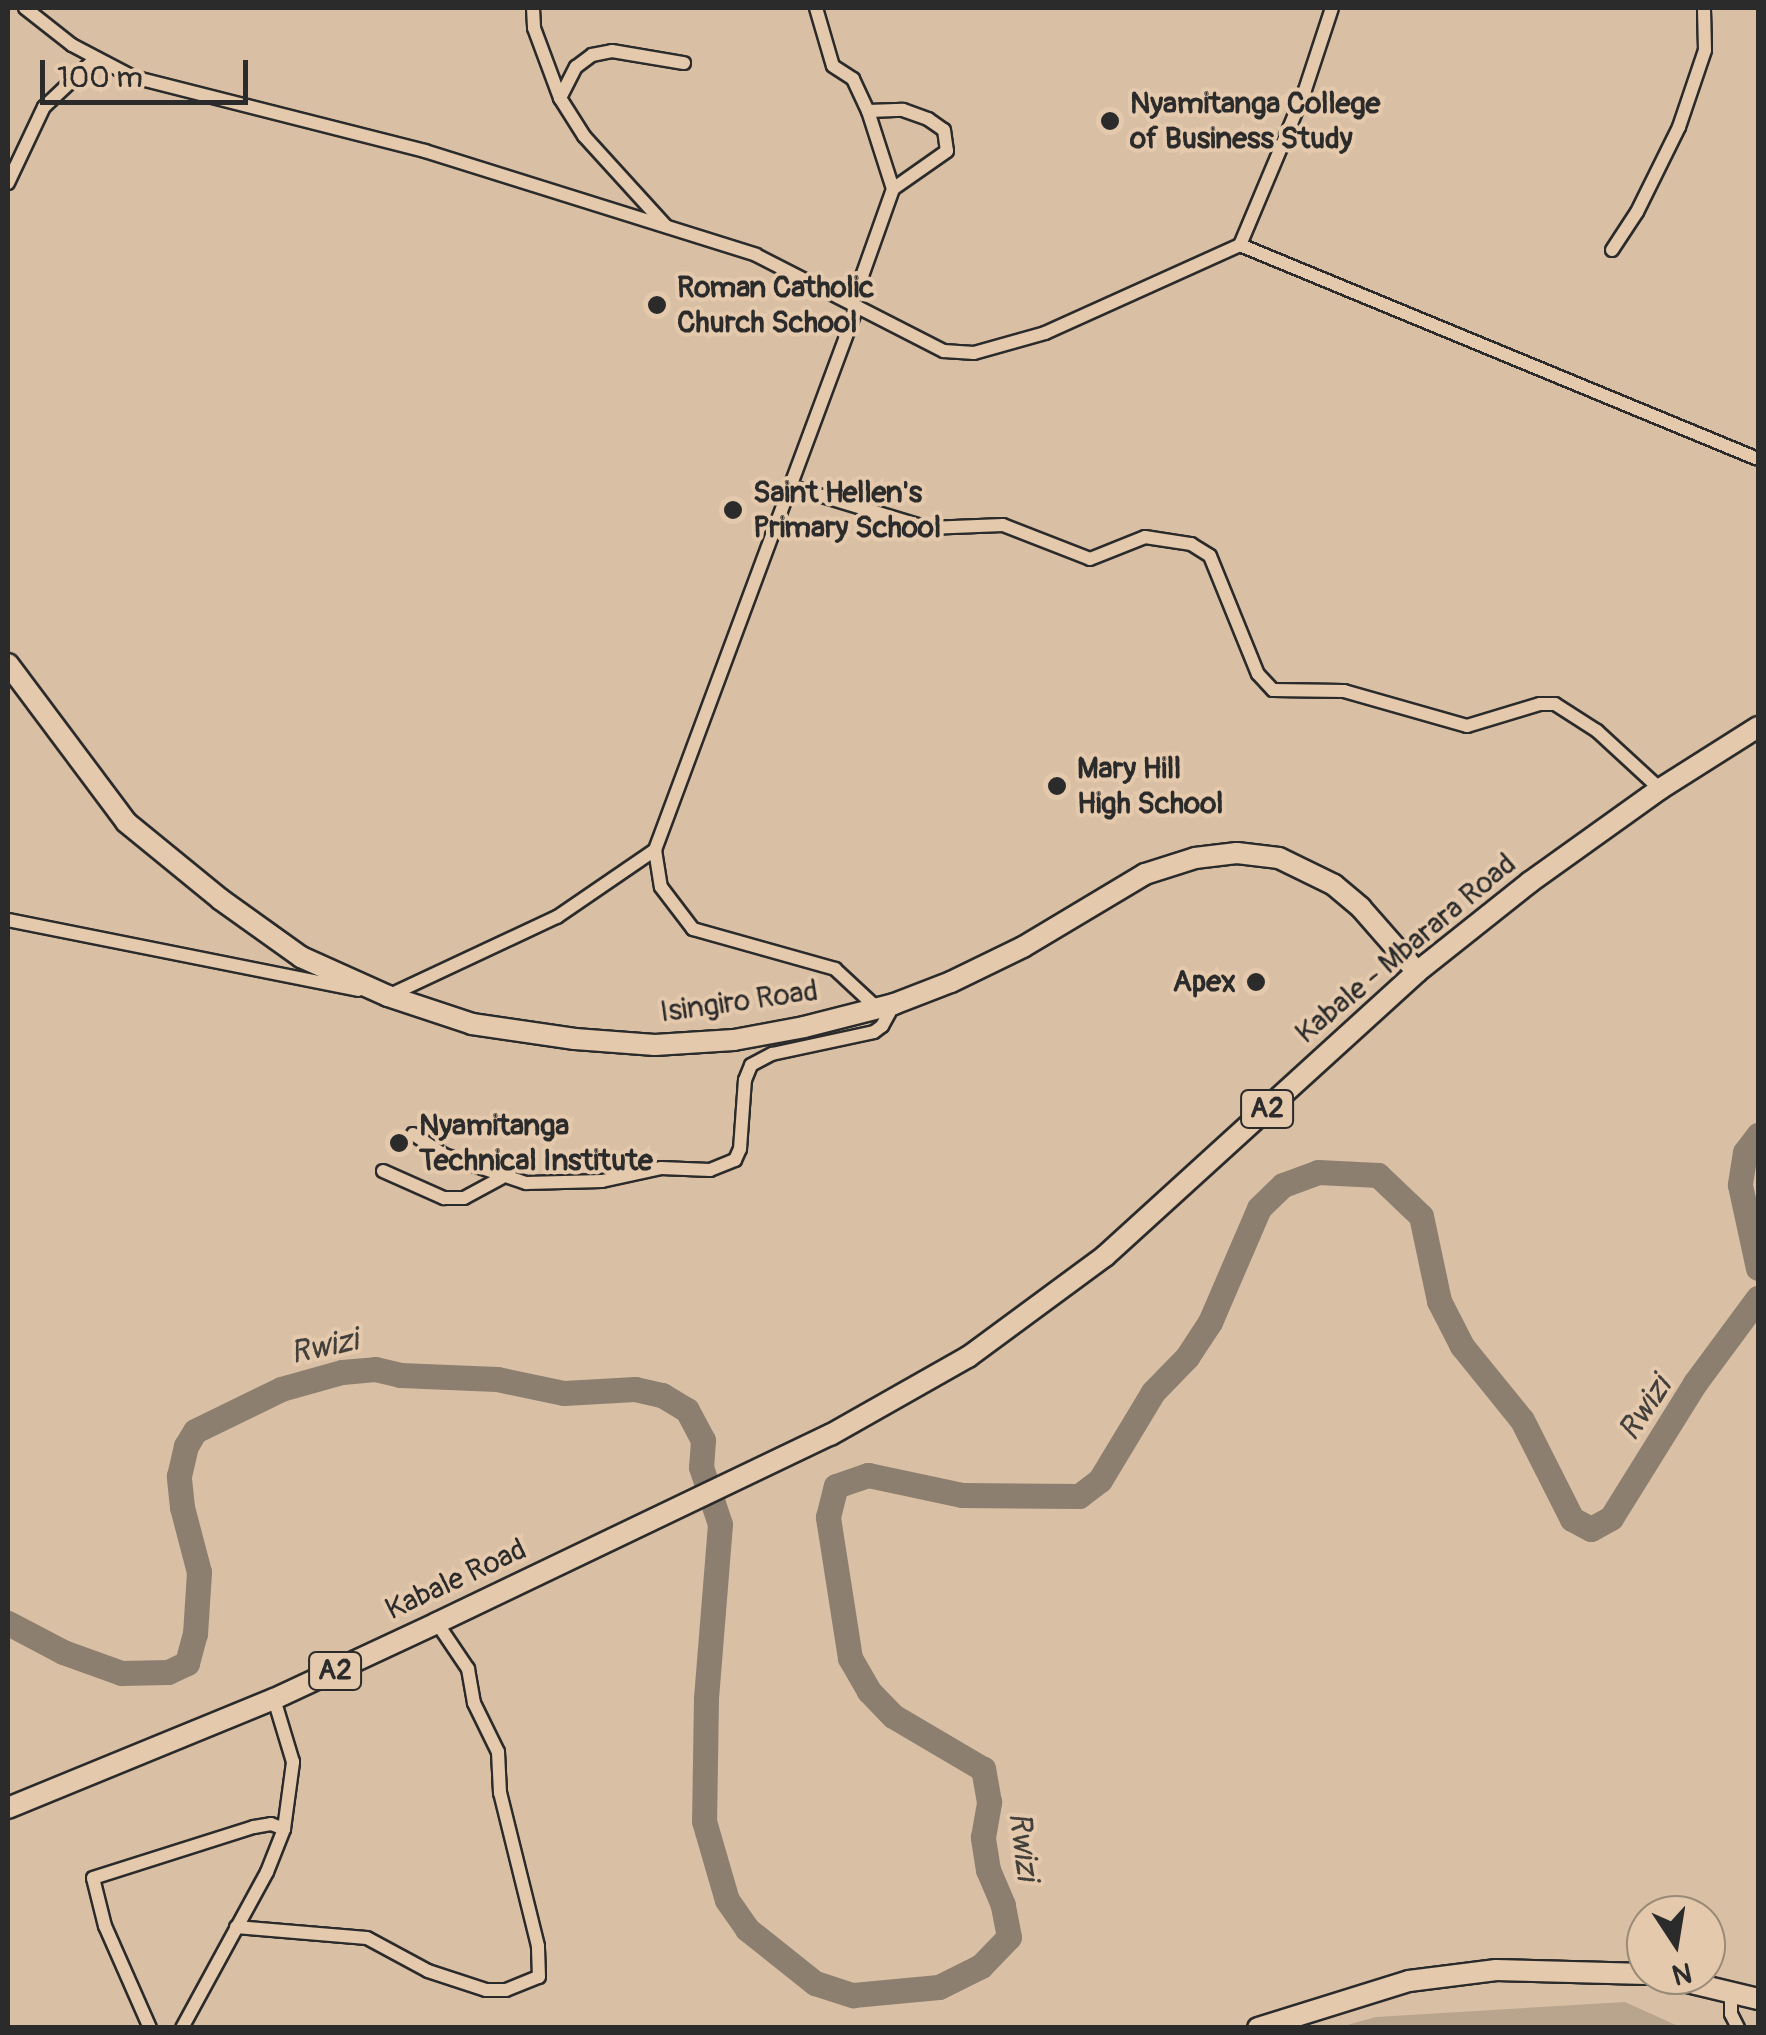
<!DOCTYPE html>
<style>
body{margin:0}
#map{position:relative;width:1766px;height:2035px;overflow:hidden;background:#d9bfa4;font-family:Pangolin,sans-serif}
div>[style]{position:absolute}
.green>*{inset:0;background:#b9a48e}
.river>*{height:25px;margin:-12.5px;padding:0 12.5px;transform-origin:12.5px;border-radius:12.5px;background:#8c7f6f}
.roads{filter:drop-shadow(2px 0 #2b2b2b) drop-shadow(-2px 0 #2b2b2b) drop-shadow(0 2px #2b2b2b) drop-shadow(0 -2px #2b2b2b)}
.street>*{height:12px;margin:-6px;padding:0 6px;transform-origin:6px;border-radius:6px;background:#e4c9ac}
.primary>*{height:20px;margin:-10px;padding:0 10px;transform-origin:10px;border-radius:10px;background:#e4c9ac}
.dots>*{width:28px;height:28px;translate:-50% -50%;box-sizing:border-box;border:5px solid #e4c9ac;border-radius:50%}
span{translate:-50% -50%;white-space:nowrap;text-align:center;line-height:1.15;-webkit-text-stroke:8px #e4c9ac;paint-order:stroke}
.shield-label span{padding:2px 8px;background:#e4c9ac;border:2px solid;border-radius:8px;-webkit-text-stroke-width:0}
.shield-label{font-size:28px;color:#2b2b2b;font-weight:700}
.poi-label{font-size:30px;color:#2b2b2b;font-weight:700}
.left{translate:0 -50%;text-align:left}
.right{translate:-100% -50%;text-align:right}
.street-label{font-size:30px;color:#2b2b2b}
.water-label{font-size:32px;color:#43403c;font-style:italic}
.frame{position:absolute;inset:0;border:10px solid #2b2b2b;pointer-events:none}
.north{position:absolute;left:1626px;top:1895px;width:100px;height:100px;box-sizing:border-box;background:#e4c9ac;border:2px solid #9a8a78;border-radius:50%;rotate:168deg;font-size:28px;font-weight:700;line-height:40px;text-align:center;color:#2b2b2b}
.north::after{content:'';display:block;margin:auto;width:35px;height:45px;background:#2b2b2b;clip-path:polygon(50% 0,100% 100%,50% 72%,0 100%)}
.scale{position:absolute;left:40px;top:60px;width:208px;height:45px;box-sizing:border-box;border:5px solid #2b2b2b;border-top:0;padding-left:12px;font-size:30px;line-height:35px;white-space:nowrap;color:#2b2b2b;-webkit-text-stroke:8px #e4c9ac;paint-order:stroke}
</style>
<div id="map">
<div class="green">
<i style="clip-path:polygon(1625px 2002px,1680px 2027px,1340px 2027px,1376px 2017px)"></i>
</div>
<div class="river">
<i style="left:1758px;top:1135px;width:21px;rotate:127deg"></i>
<i style="left:1745px;top:1152px;width:33px;rotate:99deg"></i>
<i style="left:1740px;top:1185px;width:85px;rotate:77.8deg"></i>
<i style="left:8px;top:1623px;width:62px;rotate:27.8deg"></i>
<i style="left:63px;top:1652px;width:62px;rotate:19.9deg"></i>
<i style="left:121px;top:1673px;width:47px;rotate:-1.2deg"></i>
<i style="left:168px;top:1672px;width:21px;rotate:-25deg"></i>
<i style="left:187px;top:1663px;width:30px;rotate:-75deg"></i>
<i style="left:195px;top:1634px;width:62px;rotate:-86.3deg"></i>
<i style="left:199px;top:1572px;width:67px;rotate:-104.7deg"></i>
<i style="left:182px;top:1507px;width:31px;rotate:-96deg"></i>
<i style="left:179px;top:1476px;width:31px;rotate:-77deg"></i>
<i style="left:186px;top:1446px;width:17px;rotate:-59deg"></i>
<i style="left:195px;top:1431px;width:96px;rotate:-26deg"></i>
<i style="left:281px;top:1389px;width:63px;rotate:-15.6deg"></i>
<i style="left:342px;top:1372px;width:33px;rotate:-5deg"></i>
<i style="left:375px;top:1369px;width:26px;rotate:13deg"></i>
<i style="left:400px;top:1375px;width:97px;rotate:2.4deg"></i>
<i style="left:497px;top:1379px;width:68px;rotate:11.8deg"></i>
<i style="left:564px;top:1393px;width:71px;rotate:-3.2deg"></i>
<i style="left:635px;top:1389px;width:28px;rotate:13deg"></i>
<i style="left:662px;top:1395px;width:29px;rotate:31deg"></i>
<i style="left:687px;top:1410px;width:34px;rotate:62deg"></i>
<i style="left:703px;top:1440px;width:27px;rotate:94deg"></i>
<i style="left:701px;top:1467px;width:60px;rotate:71.6deg"></i>
<i style="left:720px;top:1524px;width:175px;rotate:94.6deg"></i>
<i style="left:706px;top:1698px;width:123px;rotate:90.9deg"></i>
<i style="left:704px;top:1821px;width:82px;rotate:73.8deg"></i>
<i style="left:727px;top:1900px;width:35px;rotate:55deg"></i>
<i style="left:747px;top:1929px;width:87px;rotate:38.5deg"></i>
<i style="left:815px;top:1983px;width:40px;rotate:18deg"></i>
<i style="left:853px;top:1995px;width:86px;rotate:-5.3deg"></i>
<i style="left:939px;top:1987px;width:47px;rotate:-26.6deg"></i>
<i style="left:981px;top:1966px;width:40px;rotate:-46deg"></i>
<i style="left:1009px;top:1937px;width:33px;rotate:-101deg"></i>
<i style="left:1003px;top:1905px;width:38px;rotate:-113deg"></i>
<i style="left:988px;top:1870px;width:33px;rotate:-99deg"></i>
<i style="left:983px;top:1837px;width:36px;rotate:-80deg"></i>
<i style="left:989px;top:1802px;width:34px;rotate:-100deg"></i>
<i style="left:983px;top:1769px;width:104px;rotate:-149.5deg"></i>
<i style="left:893px;top:1716px;width:35px;rotate:-134deg"></i>
<i style="left:869px;top:1691px;width:38px;rotate:-120deg"></i>
<i style="left:850px;top:1658px;width:143px;rotate:-98.9deg"></i>
<i style="left:828px;top:1517px;width:32px;rotate:-76deg"></i>
<i style="left:836px;top:1486px;width:34px;rotate:-19deg"></i>
<i style="left:868px;top:1475px;width:96px;rotate:12deg"></i>
<i style="left:962px;top:1495px;width:117px;rotate:0.5deg"></i>
<i style="left:1079px;top:1496px;width:26px;rotate:-37deg"></i>
<i style="left:1100px;top:1480px;width:103px;rotate:-58.9deg"></i>
<i style="left:1153px;top:1392px;width:49px;rotate:-45.8deg"></i>
<i style="left:1187px;top:1357px;width:42px;rotate:-56.7deg"></i>
<i style="left:1210px;top:1322px;width:124px;rotate:-66.7deg"></i>
<i style="left:1259px;top:1208px;width:33px;rotate:-44deg"></i>
<i style="left:1283px;top:1185px;width:37px;rotate:-20deg"></i>
<i style="left:1318px;top:1172px;width:60px;rotate:2.9deg"></i>
<i style="left:1378px;top:1175px;width:59px;rotate:43.6deg"></i>
<i style="left:1421px;top:1216px;width:87px;rotate:78deg"></i>
<i style="left:1439px;top:1301px;width:51px;rotate:62.9deg"></i>
<i style="left:1462px;top:1346px;width:95px;rotate:51deg"></i>
<i style="left:1522px;top:1420px;width:111px;rotate:63.2deg"></i>
<i style="left:1572px;top:1519px;width:21px;rotate:28deg"></i>
<i style="left:1591px;top:1529px;width:23px;rotate:-29deg"></i>
<i style="left:1611px;top:1518px;width:159px;rotate:-58.1deg"></i>
<i style="left:1695px;top:1383px;width:106px;rotate:-53.5deg"></i>
</div>
<div class="roads">
<div class="street">
<i style="left:25px;top:8px;width:60px;rotate:38.2deg"></i>
<i style="left:72px;top:45px;width:69px;rotate:27.7deg"></i>
<i style="left:133px;top:77px;width:301px;rotate:14.2deg"></i>
<i style="left:425px;top:151px;width:347px;rotate:17.4deg"></i>
<i style="left:756px;top:255px;width:211px;rotate:27.1deg"></i>
<i style="left:944px;top:351px;width:30px;rotate:4deg"></i>
<i style="left:974px;top:353px;width:74px;rotate:-15.7deg"></i>
<i style="left:1045px;top:333px;width:214px;rotate:-24.3deg"></i>
<i style="left:1240px;top:245px;width:560px;rotate:22.45deg"></i>
<i style="left:533px;top:8px;width:20px;rotate:87deg"></i>
<i style="left:534px;top:28px;width:75px;rotate:69.6deg"></i>
<i style="left:560px;top:98px;width:45px;rotate:57.7deg"></i>
<i style="left:584px;top:136px;width:122px;rotate:47.7deg"></i>
<i style="left:816px;top:8px;width:60px;rotate:73.7deg"></i>
<i style="left:833px;top:66px;width:24px;rotate:33deg"></i>
<i style="left:853px;top:79px;width:35px;rotate:65deg"></i>
<i style="left:868px;top:111px;width:35px;rotate:-2deg"></i>
<i style="left:903px;top:110px;width:27px;rotate:20deg"></i>
<i style="left:928px;top:119px;width:19px;rotate:35deg"></i>
<i style="left:944px;top:130px;width:21px;rotate:82deg"></i>
<i style="left:947px;top:151px;width:66px;rotate:144.9deg"></i>
<i style="left:893px;top:189px;width:122px;rotate:109.6deg"></i>
<i style="left:560px;top:98px;width:35px;rotate:-63deg"></i>
<i style="left:576px;top:67px;width:20px;rotate:-37deg"></i>
<i style="left:592px;top:55px;width:20px;rotate:-11deg"></i>
<i style="left:612px;top:51px;width:73px;rotate:9.5deg"></i>
<i style="left:868px;top:111px;width:82px;rotate:72.2deg"></i>
<i style="left:8px;top:183px;width:84px;rotate:-64.7deg"></i>
<i style="left:44px;top:107px;width:71px;rotate:-43.3deg"></i>
<i style="left:1240px;top:245px;width:168px;rotate:-67.2deg"></i>
<i style="left:1305px;top:90px;width:86px;rotate:-71.8deg"></i>
<i style="left:1612px;top:250px;width:45px;rotate:-56.7deg"></i>
<i style="left:1637px;top:212px;width:95px;rotate:-63.7deg"></i>
<i style="left:1679px;top:127px;width:81px;rotate:-71.3deg"></i>
<i style="left:1705px;top:50px;width:42px;rotate:-91.4deg"></i>
<i style="left:857px;top:307px;width:579px;rotate:110.41deg"></i>
<i style="left:655px;top:850px;width:37px;rotate:81deg"></i>
<i style="left:661px;top:887px;width:53px;rotate:52.7deg"></i>
<i style="left:693px;top:929px;width:148px;rotate:15.7deg"></i>
<i style="left:835px;top:969px;width:59px;rotate:42.9deg"></i>
<i style="left:789px;top:486px;width:145px;rotate:16.8deg"></i>
<i style="left:928px;top:528px;width:75px;rotate:-2.3deg"></i>
<i style="left:1003px;top:525px;width:93px;rotate:21.3deg"></i>
<i style="left:1090px;top:559px;width:59px;rotate:-21.8deg"></i>
<i style="left:1145px;top:537px;width:47px;rotate:8.7deg"></i>
<i style="left:1191px;top:544px;width:22px;rotate:32deg"></i>
<i style="left:1210px;top:556px;width:127px;rotate:67.9deg"></i>
<i style="left:1258px;top:674px;width:22px;rotate:47deg"></i>
<i style="left:1273px;top:690px;width:71px;rotate:0.8deg"></i>
<i style="left:1344px;top:691px;width:128px;rotate:15.9deg"></i>
<i style="left:1467px;top:726px;width:76px;rotate:-16.8deg"></i>
<i style="left:1540px;top:704px;width:15px"></i>
<i style="left:1555px;top:704px;width:50px;rotate:32.7deg"></i>
<i style="left:1597px;top:731px;width:86px;rotate:42.6deg"></i>
<i style="left:8px;top:920px;width:357px;rotate:11.3deg"></i>
<i style="left:388px;top:996px;width:187px;rotate:-25.1deg"></i>
<i style="left:557px;top:917px;width:119px;rotate:-34.4deg"></i>
<i style="left:413px;top:1134px;width:37px;rotate:34deg"></i>
<i style="left:444px;top:1155px;width:87px;rotate:18.9deg"></i>
<i style="left:526px;top:1183px;width:76px;rotate:-1.5deg"></i>
<i style="left:602px;top:1181px;width:60px;rotate:-12.4deg"></i>
<i style="left:661px;top:1168px;width:49px;rotate:2.3deg"></i>
<i style="left:710px;top:1170px;width:27px;rotate:-22deg"></i>
<i style="left:735px;top:1160px;width:12px;rotate:-66deg"></i>
<i style="left:740px;top:1149px;width:69px;rotate:-85.9deg"></i>
<i style="left:745px;top:1080px;width:16px;rotate:-68deg"></i>
<i style="left:751px;top:1065px;width:24px;rotate:-28deg"></i>
<i style="left:772px;top:1054px;width:104px;rotate:-12.2deg"></i>
<i style="left:874px;top:1032px;width:10px;rotate:-37deg"></i>
<i style="left:882px;top:1026px;width:25px;rotate:-61deg"></i>
<i style="left:383px;top:1171px;width:67px;rotate:23.9deg"></i>
<i style="left:444px;top:1198px;width:20px"></i>
<i style="left:464px;top:1198px;width:42px;rotate:-28.4deg"></i>
<i style="left:236px;top:1927px;width:131px;rotate:4.8deg"></i>
<i style="left:367px;top:1938px;width:69px;rotate:28.4deg"></i>
<i style="left:428px;top:1971px;width:61px;rotate:18.1deg"></i>
<i style="left:486px;top:1990px;width:20px"></i>
<i style="left:506px;top:1990px;width:35px;rotate:-22deg"></i>
<i style="left:539px;top:1977px;width:31px;rotate:-92deg"></i>
<i style="left:538px;top:1946px;width:158px;rotate:-103.9deg"></i>
<i style="left:500px;top:1793px;width:41px;rotate:-92.8deg"></i>
<i style="left:498px;top:1752px;width:55px;rotate:-116.1deg"></i>
<i style="left:474px;top:1703px;width:35px;rotate:-100deg"></i>
<i style="left:468px;top:1669px;width:55px;rotate:-124deg"></i>
<i style="left:1731px;top:1992px;width:22px;rotate:90deg"></i>
<i style="left:1731px;top:2014px;width:16px;rotate:63deg"></i>
<i style="left:150px;top:2028px;width:111px;rotate:-113.8deg"></i>
<i style="left:105px;top:1926px;width:49px;rotate:-104deg"></i>
<i style="left:93px;top:1878px;width:169px;rotate:-17.6deg"></i>
<i style="left:254px;top:1827px;width:17px;rotate:-10deg"></i>
<i style="left:271px;top:1824px;width:14px;rotate:21deg"></i>
<i style="left:182px;top:2028px;width:178px;rotate:-61.4deg"></i>
<i style="left:267px;top:1872px;width:46px;rotate:-68.4deg"></i>
<i style="left:284px;top:1829px;width:68px;rotate:-82.3deg"></i>
<i style="left:293px;top:1762px;width:66px;rotate:-106.8deg"></i>
</div>
<div class="primary">
<i style="left:8px;top:664px;width:197px;rotate:53.2deg"></i>
<i style="left:126px;top:822px;width:122px;rotate:39.3deg"></i>
<i style="left:220px;top:899px;width:100px;rotate:35.6deg"></i>
<i style="left:301px;top:957px;width:95px;rotate:24.1deg"></i>
<i style="left:388px;top:996px;width:89px;rotate:18.4deg"></i>
<i style="left:472px;top:1024px;width:104px;rotate:8.3deg"></i>
<i style="left:575px;top:1039px;width:80px;rotate:4.3deg"></i>
<i style="left:655px;top:1045px;width:79px;rotate:-3.6deg"></i>
<i style="left:734px;top:1040px;width:71px;rotate:-10.5deg"></i>
<i style="left:804px;top:1027px;width:93px;rotate:-14.3deg"></i>
<i style="left:894px;top:1004px;width:61px;rotate:-21.1deg"></i>
<i style="left:951px;top:982px;width:80px;rotate:-25.9deg"></i>
<i style="left:1023px;top:947px;width:142px;rotate:-30.9deg"></i>
<i style="left:1145px;top:874px;width:52px;rotate:-17.7deg"></i>
<i style="left:1195px;top:858px;width:42px;rotate:-6.8deg"></i>
<i style="left:1237px;top:853px;width:42px;rotate:6.8deg"></i>
<i style="left:1279px;top:858px;width:61px;rotate:26.1deg"></i>
<i style="left:1334px;top:885px;width:35px;rotate:40deg"></i>
<i style="left:1361px;top:908px;width:85px;rotate:48.8deg"></i>
<i style="left:8px;top:1808px;width:287px;rotate:-22.3deg"></i>
<i style="left:274px;top:1699px;width:180px;rotate:-25deg"></i>
<i style="left:437px;top:1623px;width:436px;rotate:-25.6deg"></i>
<i style="left:830px;top:1435px;width:159px;rotate:-29.5deg"></i>
<i style="left:968px;top:1357px;width:170px;rotate:-36.4deg"></i>
<i style="left:1105px;top:1256px;width:422px;rotate:-42.3deg"></i>
<i style="left:1417px;top:972px;width:144px;rotate:-38.5deg"></i>
<i style="left:1530px;top:882px;width:160px;rotate:-35.6deg"></i>
<i style="left:1660px;top:789px;width:116px;rotate:-32.3deg"></i>
<i style="left:1658px;top:1975px;width:103px;rotate:13.5deg"></i>
<i style="left:1258px;top:2028px;width:158px;rotate:-17.3deg"></i>
<i style="left:1409px;top:1981px;width:88px;rotate:-7.2deg"></i>
<i style="left:1496px;top:1970px;width:150px;rotate:1.5deg"></i>
</div>
</div>
<div class="dots">
<i style="left:1110px;top:121px;background:#2b2b2b"></i>
<i style="left:657px;top:305px;background:#2b2b2b"></i>
<i style="left:733px;top:510px;background:#2b2b2b"></i>
<i style="left:1057px;top:786px;background:#2b2b2b"></i>
<i style="left:1256px;top:982px;background:#2b2b2b"></i>
<i style="left:399px;top:1143px;background:#2b2b2b"></i>
</div>
<div class="shield-label">
<span style="left:1267px;top:1109px">A2</span>
<span style="left:335px;top:1671px">A2</span>
</div>
<div class="poi-label">
<span class="left" style="left:1130px;top:121px">Nyamitanga College<br>of Business Study</span>
<span class="left" style="left:677px;top:305px">Roman Catholic<br>Church School</span>
<span class="left" style="left:753px;top:510px">Saint Hellen's<br>Primary School</span>
<span class="left" style="left:1077px;top:786px">Mary Hill<br>High School</span>
<span class="right" style="left:1236px;top:982px">Apex</span>
<span class="left" style="left:419px;top:1143px">Nyamitanga<br>Technical Institute</span>
</div>
<div class="street-label">
<span style="left:1406px;top:949px;rotate:-40deg">Kabale - Mbarara Road</span>
<span style="left:739px;top:1002px;rotate:-8deg">Isingiro Road</span>
<span style="left:456px;top:1580px;rotate:-25deg">Kabale Road</span>
</div>
<div class="water-label">
<span style="left:324px;top:1347px;rotate:-12deg">Rwizi</span>
<span style="left:1645px;top:1409px;rotate:-56deg">Rwizi</span>
<span style="left:1023px;top:1846px;rotate:83deg">Rwizi</span>
</div>
<div class="frame"></div>
<div class="north">N</div>
<div class="scale">100 m</div>
</div>
